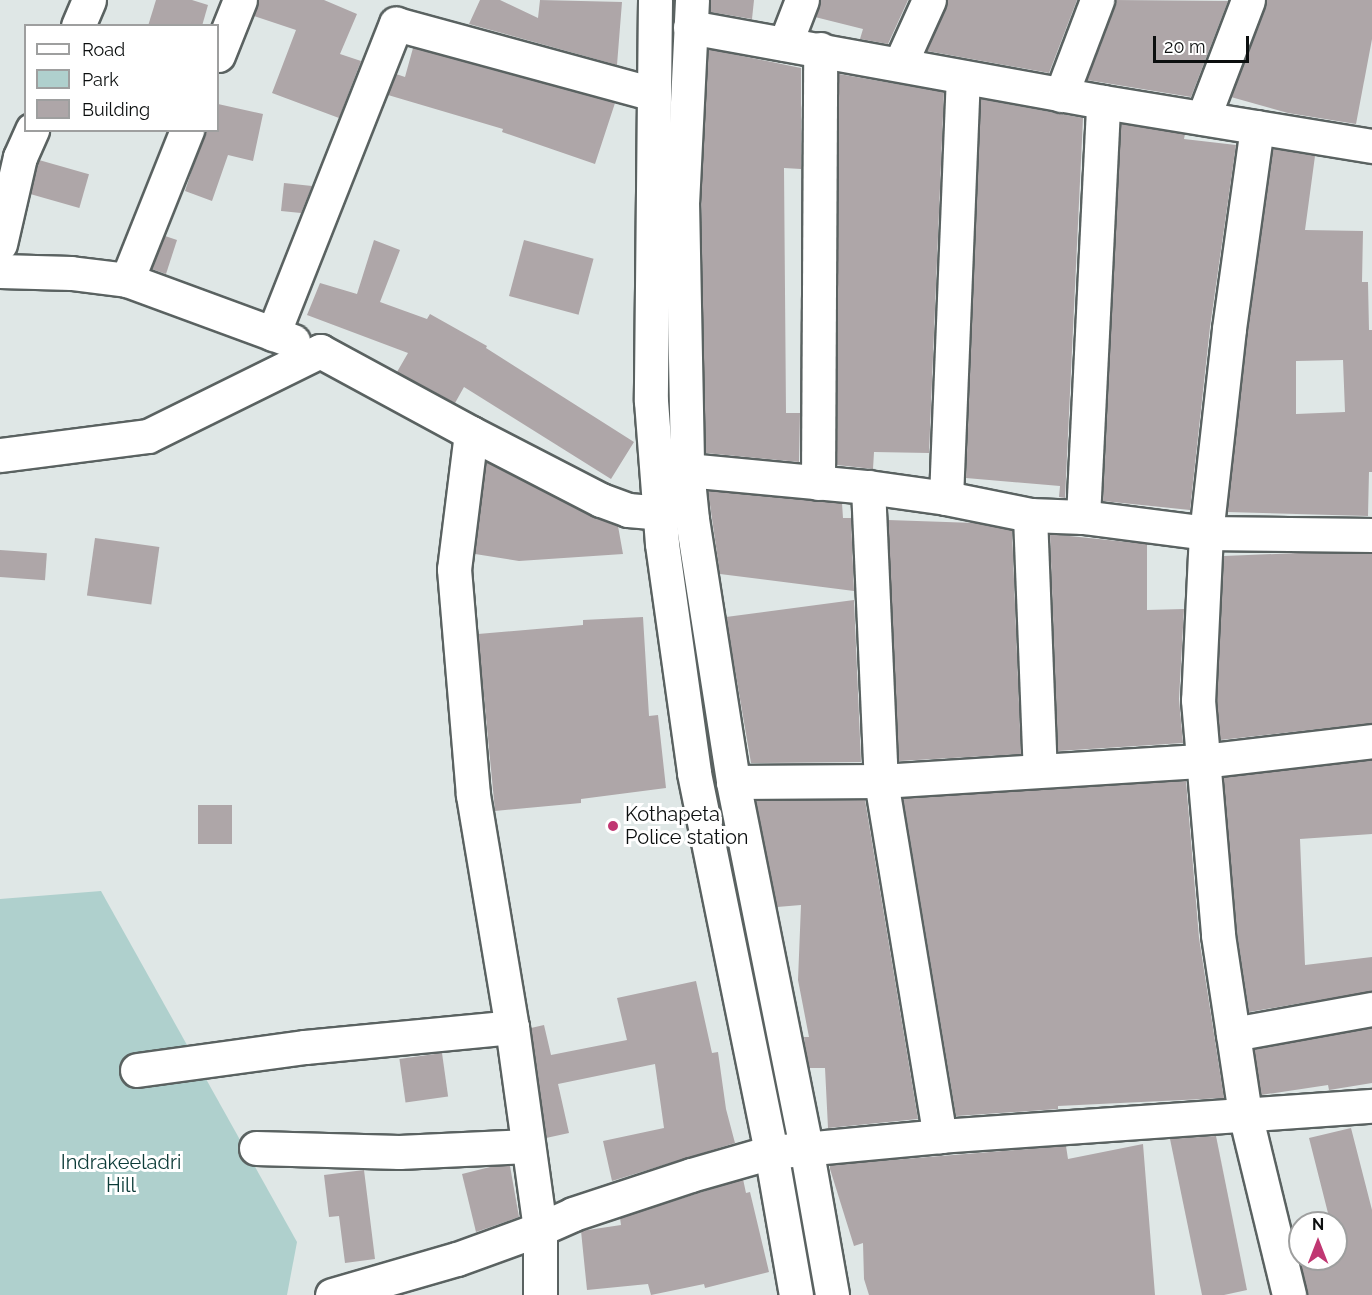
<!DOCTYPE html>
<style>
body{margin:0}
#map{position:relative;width:1372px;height:1295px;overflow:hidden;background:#dfe7e6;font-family:Raleway,sans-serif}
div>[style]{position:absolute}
.green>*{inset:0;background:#afd0cd}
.building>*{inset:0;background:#aea6a8;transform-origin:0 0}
.roads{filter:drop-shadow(2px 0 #5a6261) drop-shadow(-2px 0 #5a6261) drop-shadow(0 2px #5a6261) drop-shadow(0 -2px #5a6261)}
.minor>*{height:33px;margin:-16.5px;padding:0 16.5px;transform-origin:16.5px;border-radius:16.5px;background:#fff}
.dots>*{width:16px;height:16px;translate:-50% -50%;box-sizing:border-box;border:3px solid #fff;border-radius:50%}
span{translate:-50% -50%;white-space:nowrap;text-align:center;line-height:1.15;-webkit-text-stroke:6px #fff;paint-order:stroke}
.poi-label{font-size:20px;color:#0c0f0f}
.left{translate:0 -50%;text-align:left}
.park-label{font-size:20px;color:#0c3b38}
.legend{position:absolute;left:24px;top:24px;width:195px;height:108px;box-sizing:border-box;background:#fff;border:2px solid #9e9f9f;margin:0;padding:8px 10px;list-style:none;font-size:18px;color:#0c0f0f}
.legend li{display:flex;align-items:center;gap:12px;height:30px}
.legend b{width:30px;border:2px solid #9e9f9f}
.north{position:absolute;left:1288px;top:1211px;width:60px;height:60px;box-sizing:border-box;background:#fff;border:2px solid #9e9f9f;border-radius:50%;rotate:0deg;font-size:16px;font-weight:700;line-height:24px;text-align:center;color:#0c0f0f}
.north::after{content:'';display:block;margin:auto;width:21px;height:27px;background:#c03772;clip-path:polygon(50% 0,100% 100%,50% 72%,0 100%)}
.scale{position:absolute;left:1153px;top:36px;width:96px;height:27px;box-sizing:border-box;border:3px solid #0c0f0f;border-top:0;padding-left:8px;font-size:18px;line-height:21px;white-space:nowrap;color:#0c0f0f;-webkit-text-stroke:4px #fff;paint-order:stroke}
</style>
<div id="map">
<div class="green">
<i style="clip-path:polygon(101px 891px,297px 1242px,287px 1295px,0 1295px,0 899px)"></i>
</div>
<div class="building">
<i style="clip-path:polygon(156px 0,192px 0,208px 5px,202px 26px,148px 26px)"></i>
<i style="clip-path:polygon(258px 0,324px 0,357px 14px,340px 54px,361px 61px,339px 118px,272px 93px,296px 30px,254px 16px)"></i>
<i style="clip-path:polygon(480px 0,500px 0,538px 18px,540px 0,622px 2px,617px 65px,469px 24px)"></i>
<i style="clip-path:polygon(711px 0,754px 0,752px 19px,710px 12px)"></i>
<i style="clip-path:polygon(820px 0,908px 0,888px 44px,860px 39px,863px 29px,815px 17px)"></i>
<i style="clip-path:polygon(947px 0,1077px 0,1049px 73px,927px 51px)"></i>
<i style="clip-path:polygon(1115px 0,1228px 1px,1191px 97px,1087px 80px)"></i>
<i style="clip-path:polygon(1266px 0,1372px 0,1372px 39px,1356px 124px,1288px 113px,1231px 97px)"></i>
<i style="clip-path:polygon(413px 48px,615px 103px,595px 164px,502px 132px,503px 129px,388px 95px,396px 74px,405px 77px)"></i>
<i style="clip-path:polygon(708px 49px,801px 68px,801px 169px,784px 168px,786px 413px,800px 413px,799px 462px,705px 453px,701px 187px)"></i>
<i style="clip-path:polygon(839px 74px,944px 92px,929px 453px,874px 452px,873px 469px,837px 465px)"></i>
<i style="clip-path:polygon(981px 99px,1083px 118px,1065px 498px,1059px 497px,1060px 486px,966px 478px)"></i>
<i style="clip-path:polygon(218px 104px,263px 114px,253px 161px,228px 155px,212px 201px,185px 191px,205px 130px,218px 130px)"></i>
<i style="clip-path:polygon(1121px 124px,1185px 134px,1184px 139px,1236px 145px,1210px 327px,1190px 510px,1103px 501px)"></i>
<i style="clip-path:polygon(evenodd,1273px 149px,1315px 156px,1305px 230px,1363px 231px,1362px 282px,1368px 282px,1369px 330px,1372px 330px,1372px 472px,1369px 472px,1368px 516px,1227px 512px,1248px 331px,1273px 149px,1343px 360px,1345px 412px,1296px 414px,1296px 361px,1343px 360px)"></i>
<i style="left:39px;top:160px;width:52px;height:35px;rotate:16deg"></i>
<i style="clip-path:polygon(284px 183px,312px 186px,301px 213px,281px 211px)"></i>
<i style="clip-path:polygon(165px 236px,177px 240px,166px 274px,152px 269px)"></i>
<i style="clip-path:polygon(374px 240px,400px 250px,380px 302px,427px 319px,430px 314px,487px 346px,486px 348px,634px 442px,611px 479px,464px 387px,455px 403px,397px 372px,408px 353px,307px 315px,320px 283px,357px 294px)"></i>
<i style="left:524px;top:240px;width:72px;height:58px;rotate:15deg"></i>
<i style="clip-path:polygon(486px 462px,593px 517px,618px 526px,623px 554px,519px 561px,475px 554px)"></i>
<i style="clip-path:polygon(708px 491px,842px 503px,843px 518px,851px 518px,854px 591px,720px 574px)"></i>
<i style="clip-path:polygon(888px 520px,975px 523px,1012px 530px,1021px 754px,899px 761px)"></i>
<i style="clip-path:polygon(1050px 534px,1147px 544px,1147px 610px,1184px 609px,1179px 699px,1183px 743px,1058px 751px)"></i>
<i style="left:95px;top:538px;width:65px;height:58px;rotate:8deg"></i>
<i style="left:0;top:550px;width:47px;height:27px;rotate:4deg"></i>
<i style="clip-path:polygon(1298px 553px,1372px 554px,1372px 723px,1220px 740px,1217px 700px,1224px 556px)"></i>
<i style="clip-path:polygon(854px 600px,861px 762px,751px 763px,726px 617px)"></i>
<i style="clip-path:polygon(643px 617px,649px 716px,658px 715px,666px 788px,581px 799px,581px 803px,495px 811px,478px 634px,583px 625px,583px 620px)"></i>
<i style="clip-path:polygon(1372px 760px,1372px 834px,1300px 839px,1305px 965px,1372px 957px,1372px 991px,1249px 1012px,1237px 933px,1223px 777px)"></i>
<i style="clip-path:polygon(1186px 781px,1199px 938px,1224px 1098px,1058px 1106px,1058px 1109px,956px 1116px,903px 798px)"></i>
<i style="clip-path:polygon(865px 800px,918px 1119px,828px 1128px,825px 1068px,809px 1068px,805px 1045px,804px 1037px,809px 1037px,798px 980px,801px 905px,777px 907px,756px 801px)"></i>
<i style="left:198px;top:805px;width:34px;height:39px"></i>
<i style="clip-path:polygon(696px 981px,712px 1053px,718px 1052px,726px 1109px,735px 1143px,612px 1181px,603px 1141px,664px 1128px,655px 1064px,558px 1084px,569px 1133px,546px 1138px,531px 1028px,544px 1025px,551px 1055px,627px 1040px,617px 998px)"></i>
<i style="clip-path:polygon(1372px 1028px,1372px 1083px,1329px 1090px,1328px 1085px,1261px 1095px,1254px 1049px)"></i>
<i style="left:442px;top:1053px;width:44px;height:43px;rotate:82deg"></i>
<i style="clip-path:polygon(1351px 1128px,1372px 1210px,1372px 1295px,1307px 1295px,1293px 1231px,1300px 1229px,1300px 1259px,1336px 1259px,1336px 1223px,1323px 1223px,1330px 1221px,1309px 1138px)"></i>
<i style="clip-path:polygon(1216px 1136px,1247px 1290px,1224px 1295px,1202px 1295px,1170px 1139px)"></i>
<i style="clip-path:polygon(1143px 1144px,1155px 1295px,869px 1295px,864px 1279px,863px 1243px,854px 1246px,830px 1169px,830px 1165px,1066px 1146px,1068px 1159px)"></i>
<i style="clip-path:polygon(494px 1166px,510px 1166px,519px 1217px,476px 1232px,462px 1174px)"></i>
<i style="clip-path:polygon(364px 1170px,375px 1259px,345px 1263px,339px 1216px,329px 1217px,324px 1175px)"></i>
<i style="clip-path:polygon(743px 1179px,746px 1193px,750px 1192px,769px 1272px,705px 1288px,704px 1284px,651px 1295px,648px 1284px,587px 1290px,581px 1231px,621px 1225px,620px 1218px)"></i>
</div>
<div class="roads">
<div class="minor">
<i style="left:655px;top:0;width:401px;rotate:90.6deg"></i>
<i style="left:651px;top:401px;width:143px;rotate:85.6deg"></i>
<i style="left:662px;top:544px;width:231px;rotate:82deg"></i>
<i style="left:694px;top:773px;width:387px;rotate:78.5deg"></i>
<i style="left:771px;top:1152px;width:145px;rotate:80.1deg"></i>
<i style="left:692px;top:0;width:201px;rotate:92.8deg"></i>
<i style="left:682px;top:201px;width:269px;rotate:88.9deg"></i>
<i style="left:687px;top:470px;width:49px;rotate:84.2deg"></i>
<i style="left:692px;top:519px;width:266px;rotate:81.1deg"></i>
<i style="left:733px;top:782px;width:372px;rotate:78.7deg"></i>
<i style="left:806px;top:1147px;width:150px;rotate:80deg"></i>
<i style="left:78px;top:26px;width:28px;rotate:-67deg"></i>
<i style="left:690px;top:27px;width:420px;rotate:10.3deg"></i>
<i style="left:1103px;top:102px;width:273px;rotate:9.3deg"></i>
<i style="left:785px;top:44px;width:47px;rotate:-68.9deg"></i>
<i style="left:218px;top:55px;width:59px;rotate:-68.2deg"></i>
<i style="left:900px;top:64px;width:70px;rotate:-65.6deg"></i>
<i style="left:1061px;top:95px;width:102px;rotate:-69.2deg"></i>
<i style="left:1203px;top:118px;width:126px;rotate:-69.1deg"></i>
<i style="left:1257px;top:127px;width:204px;rotate:97.9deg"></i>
<i style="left:1229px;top:329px;width:205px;rotate:96.4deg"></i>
<i style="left:1206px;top:533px;width:167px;rotate:92.7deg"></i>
<i style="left:1198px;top:700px;width:236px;rotate:85.1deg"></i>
<i style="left:1218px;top:935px;width:181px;rotate:81.4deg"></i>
<i style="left:1245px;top:1114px;width:186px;rotate:76.3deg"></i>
<i style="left:0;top:244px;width:89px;rotate:-77.1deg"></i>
<i style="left:20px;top:157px;width:30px;rotate:-66deg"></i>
<i style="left:0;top:271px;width:71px;rotate:1.6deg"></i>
<i style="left:71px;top:273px;width:56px;rotate:7.1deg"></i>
<i style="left:127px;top:280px;width:177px;rotate:20.2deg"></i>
<i style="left:127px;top:280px;width:162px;rotate:-68.2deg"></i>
<i style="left:273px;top:334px;width:334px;rotate:-68.4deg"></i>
<i style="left:396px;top:24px;width:266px;rotate:15.2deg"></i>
<i style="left:471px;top:433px;width:137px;rotate:97.1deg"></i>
<i style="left:454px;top:569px;width:227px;rotate:85.2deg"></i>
<i style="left:473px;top:795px;width:235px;rotate:80.5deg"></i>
<i style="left:512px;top:1027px;width:204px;rotate:82.1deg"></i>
<i style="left:540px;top:1229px;width:66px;rotate:90deg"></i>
<i style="left:0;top:455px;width:149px;rotate:-7.3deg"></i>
<i style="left:148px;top:436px;width:192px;rotate:-26.3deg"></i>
<i style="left:320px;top:351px;width:172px;rotate:28.5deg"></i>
<i style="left:471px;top:433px;width:146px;rotate:27.3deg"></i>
<i style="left:601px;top:500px;width:29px;rotate:20deg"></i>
<i style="left:628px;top:510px;width:32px;rotate:5deg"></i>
<i style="left:687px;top:470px;width:182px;rotate:5.4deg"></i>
<i style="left:868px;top:487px;width:79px;rotate:8deg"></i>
<i style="left:946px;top:498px;width:86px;rotate:11.4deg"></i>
<i style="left:1030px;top:515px;width:53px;rotate:2.2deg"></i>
<i style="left:1083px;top:517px;width:124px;rotate:7.4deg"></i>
<i style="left:1206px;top:533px;width:166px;rotate:0.7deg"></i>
<i style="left:818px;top:483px;width:434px;rotate:-89.7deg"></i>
<i style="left:868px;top:487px;width:294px;rotate:87.5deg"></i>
<i style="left:881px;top:781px;width:360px;rotate:80.6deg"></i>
<i style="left:946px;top:498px;width:421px;rotate:-87.7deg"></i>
<i style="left:1030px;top:515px;width:255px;rotate:87.8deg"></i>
<i style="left:1083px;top:517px;width:415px;rotate:-87.2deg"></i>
<i style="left:733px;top:782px;width:148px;rotate:-0.4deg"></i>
<i style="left:881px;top:781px;width:323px;rotate:-3.6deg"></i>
<i style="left:1203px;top:761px;width:170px;rotate:-6.7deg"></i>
<i style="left:1233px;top:1034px;width:141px;rotate:-10.2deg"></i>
<i style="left:137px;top:1070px;width:170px;rotate:-7.8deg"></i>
<i style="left:305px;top:1047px;width:208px;rotate:-5.5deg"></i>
<i style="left:256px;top:1148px;width:143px;rotate:1.6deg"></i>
<i style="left:399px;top:1152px;width:129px;rotate:-2.7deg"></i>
<i style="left:332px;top:1295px;width:130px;rotate:-16.1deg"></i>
<i style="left:457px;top:1259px;width:88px;rotate:-19.9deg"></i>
<i style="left:540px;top:1229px;width:36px;rotate:-24deg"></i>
<i style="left:573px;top:1214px;width:124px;rotate:-18.3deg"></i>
<i style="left:691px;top:1175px;width:83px;rotate:-16deg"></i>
<i style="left:771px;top:1152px;width:170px;rotate:-5.4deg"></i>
<i style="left:940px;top:1136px;width:433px;rotate:-4deg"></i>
</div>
</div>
<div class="dots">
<i style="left:613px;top:826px;background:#c03772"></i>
</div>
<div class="poi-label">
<span class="left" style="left:625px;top:826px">Kothapeta<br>Police station</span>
</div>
<div class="park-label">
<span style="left:121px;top:1174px">Indrakeeladri<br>Hill</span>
</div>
<ul class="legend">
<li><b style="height:8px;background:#fff"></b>Road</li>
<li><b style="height:16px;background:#afd0cd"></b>Park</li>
<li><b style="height:16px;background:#aea6a8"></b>Building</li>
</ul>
<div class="north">N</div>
<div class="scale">20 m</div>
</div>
